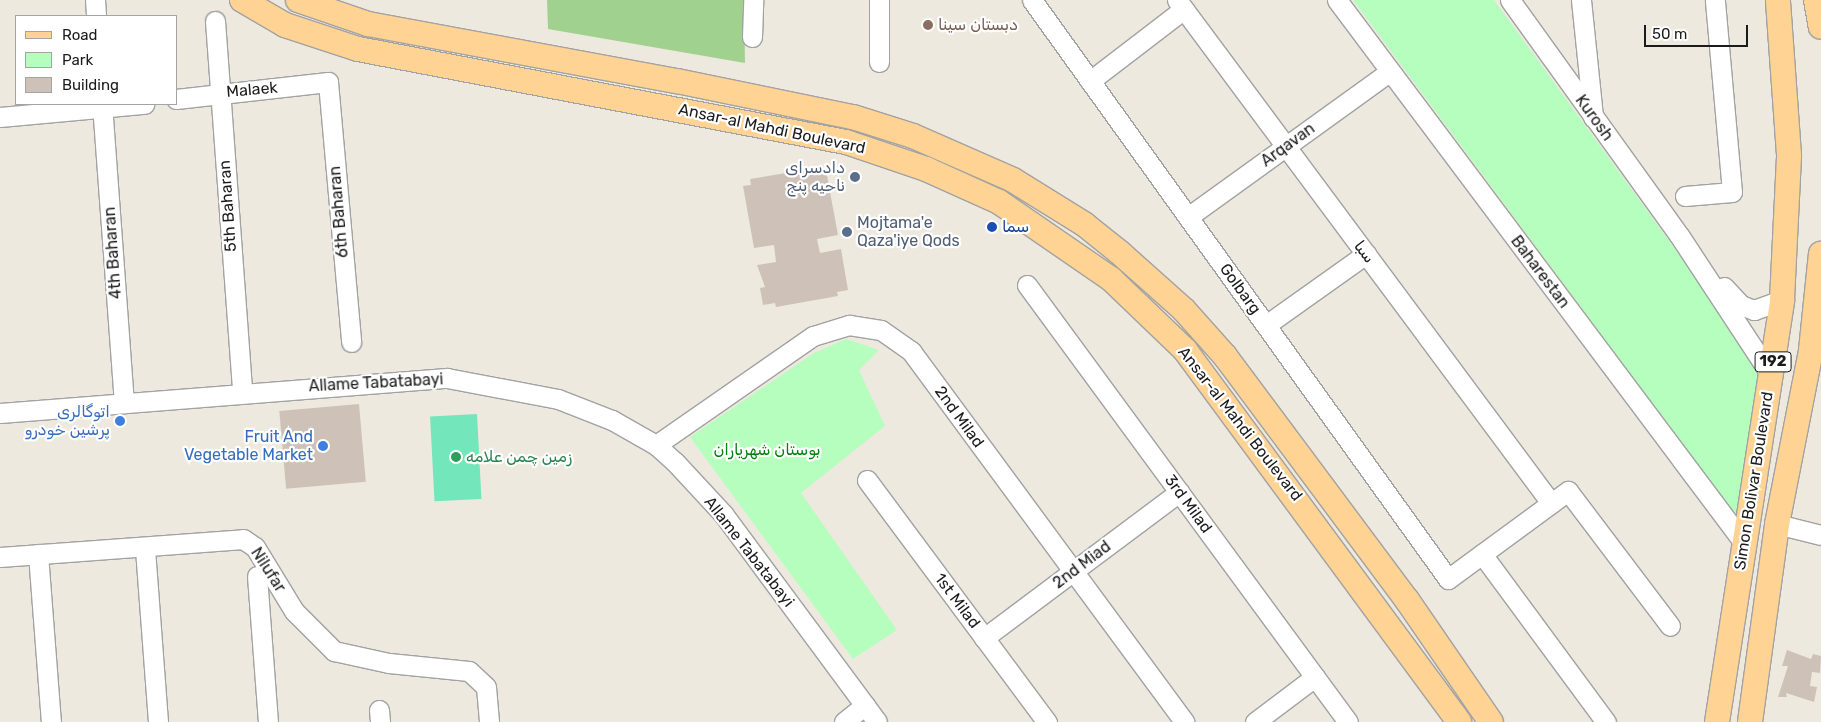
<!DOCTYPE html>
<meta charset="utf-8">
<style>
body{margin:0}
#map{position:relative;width:1821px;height:722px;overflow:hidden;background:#eee9df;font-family:Rubik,Vazirmatn,sans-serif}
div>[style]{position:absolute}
.forest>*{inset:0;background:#a1d18f}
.park>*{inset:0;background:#b5febd}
.pitch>*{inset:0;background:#74e6bc;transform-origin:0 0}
.building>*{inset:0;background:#cec2b8;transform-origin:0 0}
.roads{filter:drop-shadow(1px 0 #a2a2a2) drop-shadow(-1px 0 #a2a2a2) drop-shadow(0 1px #a2a2a2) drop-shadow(0 -1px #a2a2a2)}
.minor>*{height:19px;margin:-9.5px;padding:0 9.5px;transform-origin:9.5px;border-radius:9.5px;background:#fff}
.major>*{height:24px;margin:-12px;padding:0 12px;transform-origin:12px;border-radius:12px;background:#ffd393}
.dots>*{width:14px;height:14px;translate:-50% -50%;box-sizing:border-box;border:2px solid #fff;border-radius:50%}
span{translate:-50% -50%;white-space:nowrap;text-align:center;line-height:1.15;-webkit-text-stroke:4.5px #fff;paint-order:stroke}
.shield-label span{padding:1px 4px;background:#fff;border:1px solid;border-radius:4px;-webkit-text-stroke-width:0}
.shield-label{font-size:15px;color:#1b1b1b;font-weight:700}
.education-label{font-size:16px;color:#785e54}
.left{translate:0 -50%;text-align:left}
.street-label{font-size:16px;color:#1b1b1b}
.service-label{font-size:16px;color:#4e5e75}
.right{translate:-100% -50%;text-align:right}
.transit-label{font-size:16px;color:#164399}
.shop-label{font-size:16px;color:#366cbe}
.park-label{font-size:16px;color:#01810e}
.leisure-label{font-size:16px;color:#27864d}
.legend{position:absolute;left:15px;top:15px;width:162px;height:90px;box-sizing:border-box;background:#fff;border:1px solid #a4a4a4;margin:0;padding:6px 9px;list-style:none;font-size:15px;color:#1b1b1b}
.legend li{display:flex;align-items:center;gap:10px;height:25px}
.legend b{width:25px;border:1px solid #a4a4a4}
.scale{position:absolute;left:1644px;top:25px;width:104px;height:22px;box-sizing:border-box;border:2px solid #1b1b1b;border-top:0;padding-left:6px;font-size:15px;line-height:18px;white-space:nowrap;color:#1b1b1b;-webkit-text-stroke:4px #fff;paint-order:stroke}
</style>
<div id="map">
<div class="forest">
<i style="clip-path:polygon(547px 0,744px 0,745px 63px,548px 29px)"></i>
</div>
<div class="park">
<i style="clip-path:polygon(1353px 0,1494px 0,1755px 359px,1759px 383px,1738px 519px)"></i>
<i style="clip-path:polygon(846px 339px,879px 350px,859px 370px,885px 426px,801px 493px,897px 630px,853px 659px,690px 437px,814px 353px)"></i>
</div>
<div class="pitch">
<i style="left:477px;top:414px;width:85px;height:47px;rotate:87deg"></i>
</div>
<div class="building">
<i style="clip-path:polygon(815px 168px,815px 172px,826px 170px,838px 235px,817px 239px,820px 253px,841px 249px,848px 290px,837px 292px,838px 296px,776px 307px,775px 303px,763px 305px,760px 288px,765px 287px,757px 265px,776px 262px,774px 245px,754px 248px,743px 186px,751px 185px,750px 179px)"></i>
<i style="left:359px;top:404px;width:78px;height:80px;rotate:85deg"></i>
<i style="clip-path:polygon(1787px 650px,1811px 659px,1813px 654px,1821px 656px,1820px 673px,1812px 672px,1810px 686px,1817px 687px,1814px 702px,1786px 693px,1787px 697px,1778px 697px,1788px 666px,1782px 666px)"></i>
</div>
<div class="roads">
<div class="minor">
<i style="left:95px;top:0;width:16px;rotate:86deg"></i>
<i style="left:879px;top:0;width:62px;rotate:90deg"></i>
<i style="left:1032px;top:0;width:713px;rotate:54.3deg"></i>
<i style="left:1448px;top:579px;width:149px;rotate:-36.3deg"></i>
<i style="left:1568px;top:491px;width:169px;rotate:52.9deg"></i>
<i style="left:1177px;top:0;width:627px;rotate:53.37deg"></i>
<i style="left:1337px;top:0;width:679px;rotate:53.15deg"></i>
<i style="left:1510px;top:0;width:289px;rotate:54.3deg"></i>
<i style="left:1679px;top:235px;width:168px;rotate:56.7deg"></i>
<i style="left:1581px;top:0;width:118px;rotate:84.1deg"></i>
<i style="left:215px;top:21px;width:371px;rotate:85.8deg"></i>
<i style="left:752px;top:37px;width:37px;rotate:-88deg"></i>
<i style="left:1090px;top:81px;width:118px;rotate:-37.5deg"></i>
<i style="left:176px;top:99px;width:153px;rotate:-6.4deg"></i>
<i style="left:328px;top:82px;width:261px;rotate:84.9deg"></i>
<i style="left:102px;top:104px;width:300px;rotate:85.8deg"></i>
<i style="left:0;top:117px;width:145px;rotate:-5.2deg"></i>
<i style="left:1685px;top:196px;width:47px;rotate:-4.9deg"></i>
<i style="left:1732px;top:192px;width:193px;rotate:-95.1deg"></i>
<i style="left:1188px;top:217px;width:248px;rotate:-35.8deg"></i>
<i style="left:1027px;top:285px;width:542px;rotate:53.7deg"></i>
<i style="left:1724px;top:287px;width:25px;rotate:47deg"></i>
<i style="left:1741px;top:305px;width:14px;rotate:21deg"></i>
<i style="left:1754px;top:310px;width:30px;rotate:-20deg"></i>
<i style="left:1266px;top:325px;width:123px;rotate:-35.4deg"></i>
<i style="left:0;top:413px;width:448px;rotate:-4.5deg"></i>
<i style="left:447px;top:378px;width:113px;rotate:10.7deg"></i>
<i style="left:558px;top:399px;width:58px;rotate:21.3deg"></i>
<i style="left:612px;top:420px;width:51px;rotate:29.6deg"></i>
<i style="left:656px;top:445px;width:25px;rotate:42deg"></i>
<i style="left:675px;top:462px;width:72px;rotate:47.2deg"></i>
<i style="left:724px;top:515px;width:257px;rotate:53.5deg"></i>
<i style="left:656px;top:445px;width:191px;rotate:-34.8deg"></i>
<i style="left:813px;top:336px;width:38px;rotate:-17deg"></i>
<i style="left:849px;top:325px;width:32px;rotate:9deg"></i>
<i style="left:881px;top:330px;width:37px;rotate:35deg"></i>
<i style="left:911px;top:351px;width:461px;rotate:53.6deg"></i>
<i style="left:867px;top:480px;width:302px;rotate:53.4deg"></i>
<i style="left:1777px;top:524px;width:45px;rotate:14deg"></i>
<i style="left:145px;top:549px;width:173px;rotate:85.7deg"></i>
<i style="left:38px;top:554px;width:169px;rotate:85.6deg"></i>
<i style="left:1482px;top:554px;width:209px;rotate:53.6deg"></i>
<i style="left:0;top:557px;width:244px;rotate:-4.2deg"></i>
<i style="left:243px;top:539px;width:14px;rotate:34deg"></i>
<i style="left:255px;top:547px;width:75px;rotate:58.6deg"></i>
<i style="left:294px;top:611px;width:57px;rotate:45deg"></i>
<i style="left:334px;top:651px;width:56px;rotate:12.3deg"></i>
<i style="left:389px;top:663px;width:80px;rotate:5.7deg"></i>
<i style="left:469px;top:671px;width:23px;rotate:43deg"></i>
<i style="left:486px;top:687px;width:35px;rotate:85deg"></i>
<i style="left:257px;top:576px;width:146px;rotate:85.7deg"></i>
<i style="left:984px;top:638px;width:244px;rotate:-36.8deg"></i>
<i style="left:379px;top:710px;width:12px;rotate:85deg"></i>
<i style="left:844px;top:722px;width:27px;rotate:-39deg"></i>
<i style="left:1255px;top:722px;width:75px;rotate:-36.9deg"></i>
</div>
<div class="major">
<i style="left:242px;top:0;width:50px;rotate:30.2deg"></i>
<i style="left:285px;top:25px;width:77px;rotate:18.2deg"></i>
<i style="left:358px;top:49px;width:497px;rotate:10.8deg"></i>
<i style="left:846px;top:142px;width:84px;rotate:18.6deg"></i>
<i style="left:926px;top:169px;width:80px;rotate:24.3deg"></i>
<i style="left:999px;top:202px;width:136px;rotate:34.5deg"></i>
<i style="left:1111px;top:279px;width:103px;rotate:43.8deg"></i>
<i style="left:1185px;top:350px;width:462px;rotate:53.6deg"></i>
<i style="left:298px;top:0;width:74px;rotate:18.9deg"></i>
<i style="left:368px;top:24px;width:314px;rotate:10.5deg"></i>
<i style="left:677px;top:81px;width:180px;rotate:11.6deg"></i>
<i style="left:853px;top:117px;width:63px;rotate:17.6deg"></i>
<i style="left:913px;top:136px;width:109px;rotate:23.7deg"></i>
<i style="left:1013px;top:180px;width:84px;rotate:31.8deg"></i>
<i style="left:1084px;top:224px;width:45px;rotate:38.7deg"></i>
<i style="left:1119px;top:252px;width:87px;rotate:41.7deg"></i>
<i style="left:1184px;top:310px;width:62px;rotate:48.3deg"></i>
<i style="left:1225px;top:356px;width:304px;rotate:53.3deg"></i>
<i style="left:1407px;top:600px;width:148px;rotate:55.5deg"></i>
<i style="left:1816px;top:0;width:27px;rotate:80deg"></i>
<i style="left:1717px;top:722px;width:427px;rotate:-81.2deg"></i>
<i style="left:1782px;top:300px;width:145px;rotate:-87.2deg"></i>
<i style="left:1789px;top:155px;width:155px;rotate:-94.1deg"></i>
<i style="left:1750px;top:722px;width:200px;rotate:-82.2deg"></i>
<i style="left:1777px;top:524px;width:177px;rotate:-78.9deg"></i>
<i style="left:1811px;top:350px;width:97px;rotate:-84.1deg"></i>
</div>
</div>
<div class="dots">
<i style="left:928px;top:25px;background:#8d6e63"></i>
<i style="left:855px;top:177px;background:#5c6f8a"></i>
<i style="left:992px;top:227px;background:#1a4fb4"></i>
<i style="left:847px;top:232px;background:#5c6f8a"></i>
<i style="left:120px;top:421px;background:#3f7fe0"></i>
<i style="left:323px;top:446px;background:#3f7fe0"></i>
<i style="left:456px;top:457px;background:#2e9e5b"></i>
</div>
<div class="shield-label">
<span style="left:1773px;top:362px">192</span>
</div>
<div class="education-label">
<span class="left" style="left:938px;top:25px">دبستان سینا</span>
</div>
<div class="street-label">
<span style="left:252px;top:90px;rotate:-5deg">Malaek</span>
<span style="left:1594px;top:118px;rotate:54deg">Kurosh</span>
<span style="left:772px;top:129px;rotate:12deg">Ansar-al Mahdi Boulevard</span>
<span style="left:1288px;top:145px;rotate:-36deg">Arqavan</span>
<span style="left:228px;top:206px;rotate:-94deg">5th Baharan</span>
<span style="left:339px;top:212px;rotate:-95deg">6th Baharan</span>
<span style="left:1364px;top:252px;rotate:53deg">سبا</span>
<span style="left:113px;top:253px;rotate:-94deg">4th Baharan</span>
<span style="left:1540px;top:272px;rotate:53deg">Baharestan</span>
<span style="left:1240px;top:289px;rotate:54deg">Golbarg</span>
<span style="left:376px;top:383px;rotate:-3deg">Allame Tabatabayi</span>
<span style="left:959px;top:417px;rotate:54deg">2nd Milad</span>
<span style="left:1240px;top:424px;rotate:52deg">Ansar-al Mahdi Boulevard</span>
<span style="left:1754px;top:481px;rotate:-81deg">Simon Bolivar Boulevard</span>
<span style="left:1188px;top:504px;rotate:54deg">3rd Milad</span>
<span style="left:749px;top:552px;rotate:52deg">Allame Tabatabayi</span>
<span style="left:1082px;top:565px;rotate:-37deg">2nd Miad</span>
<span style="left:268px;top:570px;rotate:57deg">Nilufar</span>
<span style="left:957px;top:601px;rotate:53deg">1st Milad</span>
</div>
<div class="service-label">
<span class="right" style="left:845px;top:177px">دادسرای<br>ناحیه پنج</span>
<span class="left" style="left:857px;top:232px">Mojtama'e<br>Qaza'iye Qods</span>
</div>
<div class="transit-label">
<span class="left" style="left:1002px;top:227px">سما</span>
</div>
<div class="shop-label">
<span class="right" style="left:110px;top:421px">اتوگالری<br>پرشین خودرو</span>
<span class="right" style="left:313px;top:446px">Fruit And<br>Vegetable Market</span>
</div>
<div class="park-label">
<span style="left:767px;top:450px">بوستان شهریاران</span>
</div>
<div class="leisure-label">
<span class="left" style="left:466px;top:457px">زمین چمن علامه</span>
</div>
<ul class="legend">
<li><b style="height:6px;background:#ffd393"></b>Road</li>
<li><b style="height:14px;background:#b5febd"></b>Park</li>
<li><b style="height:14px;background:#cec2b8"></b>Building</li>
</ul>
<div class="scale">50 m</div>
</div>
